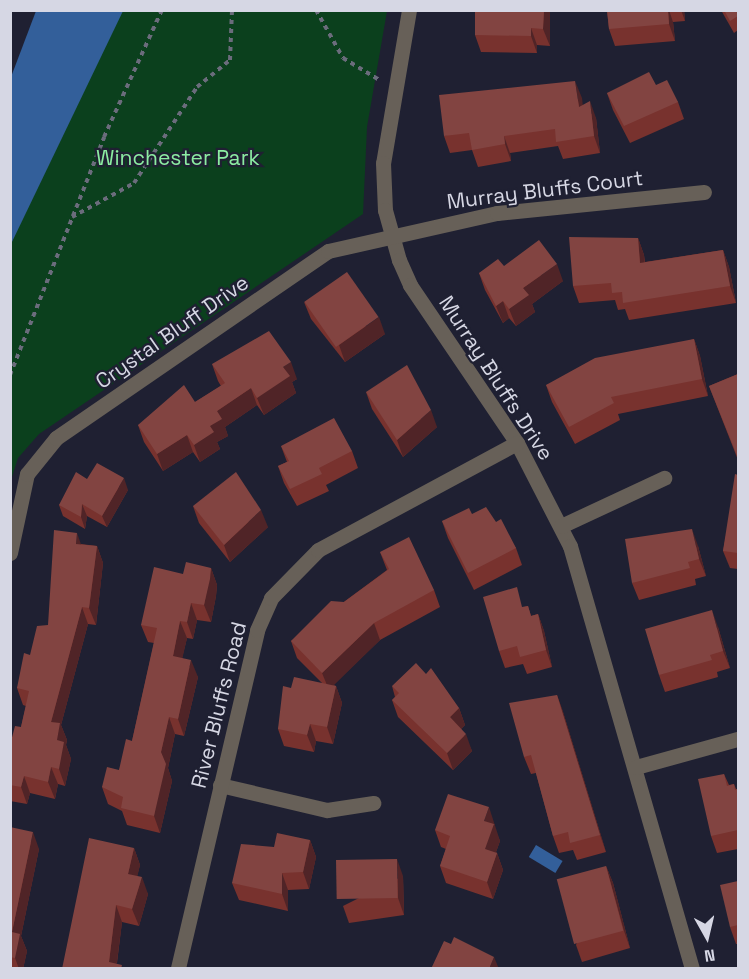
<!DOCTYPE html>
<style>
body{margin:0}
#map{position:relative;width:749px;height:979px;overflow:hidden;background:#1f2032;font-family:"Space Grotesk",sans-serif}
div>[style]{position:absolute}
.green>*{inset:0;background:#0b401d}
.water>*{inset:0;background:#335f9a;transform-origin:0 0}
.path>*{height:4px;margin-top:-2px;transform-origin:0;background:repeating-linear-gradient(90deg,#6b6c7c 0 4.5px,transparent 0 9px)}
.minor>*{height:15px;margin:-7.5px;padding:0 7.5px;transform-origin:7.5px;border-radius:7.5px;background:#676058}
.wall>*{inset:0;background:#78322e}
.shaded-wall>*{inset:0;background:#502427}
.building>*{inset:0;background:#824441;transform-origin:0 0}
span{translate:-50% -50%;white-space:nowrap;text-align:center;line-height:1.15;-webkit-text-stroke:4.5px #1f2032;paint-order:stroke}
.park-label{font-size:21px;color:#8ceda2}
.street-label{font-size:21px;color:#d6d7e4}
.frame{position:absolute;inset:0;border:12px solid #d6d7e4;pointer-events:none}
.north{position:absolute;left:677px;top:907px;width:60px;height:60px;-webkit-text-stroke:4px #1f2032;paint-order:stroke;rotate:172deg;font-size:16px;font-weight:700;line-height:24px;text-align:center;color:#d6d7e4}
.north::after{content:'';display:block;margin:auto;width:21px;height:27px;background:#d6d7e4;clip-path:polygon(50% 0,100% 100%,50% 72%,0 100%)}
</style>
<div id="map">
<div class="green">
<i style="clip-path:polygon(76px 11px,387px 11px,367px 127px,363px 214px,39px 434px,18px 458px,11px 480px,11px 170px)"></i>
</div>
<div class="water">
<i style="clip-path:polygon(36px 11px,123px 11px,11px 244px,11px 77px)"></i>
<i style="left:536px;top:845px;width:31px;height:14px;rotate:31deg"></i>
</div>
<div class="path">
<i style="left:316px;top:10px;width:55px;rotate:60.6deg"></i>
<i style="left:343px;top:58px;width:44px;rotate:31.2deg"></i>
<i style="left:72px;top:217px;width:71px;rotate:-28.7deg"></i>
<i style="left:134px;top:183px;width:115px;rotate:-56.7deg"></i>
<i style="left:197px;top:87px;width:43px;rotate:-39.3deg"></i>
<i style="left:230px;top:60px;width:50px;rotate:-87.7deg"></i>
<i style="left:10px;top:375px;width:256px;rotate:-68.4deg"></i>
<i style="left:104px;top:137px;width:140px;rotate:-65.5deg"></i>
</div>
<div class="minor">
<i style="left:409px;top:10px;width:155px;rotate:99.6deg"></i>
<i style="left:383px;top:163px;width:47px;rotate:87.6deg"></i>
<i style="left:385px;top:210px;width:52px;rotate:74.4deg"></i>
<i style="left:399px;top:260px;width:27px;rotate:66deg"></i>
<i style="left:410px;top:285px;width:191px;rotate:55.9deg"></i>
<i style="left:517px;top:443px;width:116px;rotate:62.8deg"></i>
<i style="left:570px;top:546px;width:439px;rotate:73.9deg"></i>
<i style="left:561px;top:526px;width:114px;rotate:-25deg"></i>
<i style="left:10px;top:553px;width:81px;rotate:-77.9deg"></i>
<i style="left:27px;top:474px;width:46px;rotate:-51.1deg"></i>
<i style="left:56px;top:438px;width:330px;rotate:-34.5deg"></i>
<i style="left:328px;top:251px;width:173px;rotate:-12.7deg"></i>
<i style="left:497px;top:213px;width:208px;rotate:-5.8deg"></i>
<i style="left:636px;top:767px;width:106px;rotate:-15.4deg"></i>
<i style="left:220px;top:785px;width:110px;rotate:13.2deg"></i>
<i style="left:327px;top:810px;width:47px;rotate:-8.7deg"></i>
<i style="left:178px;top:968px;width:347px;rotate:-76.8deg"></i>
<i style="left:257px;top:630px;width:35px;rotate:-66deg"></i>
<i style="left:271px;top:598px;width:67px;rotate:-45.6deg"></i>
<i style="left:318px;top:550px;width:226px;rotate:-28.3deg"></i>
</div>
<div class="wall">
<i style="clip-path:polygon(475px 10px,550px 10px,550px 46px,537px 45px,537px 53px,481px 52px,475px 35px)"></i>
<i style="clip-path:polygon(607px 10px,684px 10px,685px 21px,673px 22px,675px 41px,615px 46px,609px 29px)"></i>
<i style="clip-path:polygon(721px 10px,738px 10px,738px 30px,734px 33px)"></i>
<i style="clip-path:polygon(656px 85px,678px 102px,684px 119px,630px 143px,613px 110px,607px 93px)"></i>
<i style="clip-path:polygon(582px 98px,582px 105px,596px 118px,600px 153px,563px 159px,558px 146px,510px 153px,511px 161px,478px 167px,472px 150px,450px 153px,444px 136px)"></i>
<i style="clip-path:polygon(638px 238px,644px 255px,645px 262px,723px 250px,729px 267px,736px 303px,629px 320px,625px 309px,618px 310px,615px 300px,579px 303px,573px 286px)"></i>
<i style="clip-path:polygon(504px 266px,563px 281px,532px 304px,535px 312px,516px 326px,509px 318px,503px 323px,485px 290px,479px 273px)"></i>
<i style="clip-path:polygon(304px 302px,385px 334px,345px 362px,311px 319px)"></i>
<i style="clip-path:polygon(694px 339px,700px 356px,708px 396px,618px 414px,620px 420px,575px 444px,552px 402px,546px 385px)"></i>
<i style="clip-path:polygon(212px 364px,297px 379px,292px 382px,296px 393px,264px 415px,257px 405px,225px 427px,228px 436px,217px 442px,220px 449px,200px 462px,193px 452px,163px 471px,144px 442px,138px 425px,195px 402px,221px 386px,218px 381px)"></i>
<i style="clip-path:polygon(738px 374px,738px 460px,709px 386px)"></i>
<i style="clip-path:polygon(366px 392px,437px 427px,403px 457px,372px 409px)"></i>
<i style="clip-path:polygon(281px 446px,352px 451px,358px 468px,326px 485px,329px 491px,297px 506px,284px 483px,278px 466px,287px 462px)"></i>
<i style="clip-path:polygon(738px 475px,738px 569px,730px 568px,723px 551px)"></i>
<i style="clip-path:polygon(87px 479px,128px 490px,107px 527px,87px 516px,85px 529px,63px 516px,59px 505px)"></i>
<i style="clip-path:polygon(193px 506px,268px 527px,230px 562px,199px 523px)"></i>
<i style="clip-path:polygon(472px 514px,496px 522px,516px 548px,522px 565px,474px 590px,448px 538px,442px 521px)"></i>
<i style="clip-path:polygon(81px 544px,97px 546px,103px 563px,96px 625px,88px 624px,61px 725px,67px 740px,66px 745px,71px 759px,65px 786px,58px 784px,55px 799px,30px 793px,27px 804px,10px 801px,10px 745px,21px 727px,26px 706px,23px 705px,17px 688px,48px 625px)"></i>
<i style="clip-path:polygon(698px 546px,706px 576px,695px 579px,696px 585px,639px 600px,632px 583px)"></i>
<i style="clip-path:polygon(380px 552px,434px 590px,440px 607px,380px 640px,333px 685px,336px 686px,342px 703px,333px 744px,316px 741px,314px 752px,284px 746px,278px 729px,291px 688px,322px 683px,297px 658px,291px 641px,387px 570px)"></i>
<i style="clip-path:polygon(211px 568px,217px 585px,216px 596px,211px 622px,197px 620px,193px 639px,187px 638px,182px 658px,198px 677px,184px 736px,175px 734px,168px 768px,172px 781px,160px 833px,127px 825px,122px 811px,108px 804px,102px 787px,119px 770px,132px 741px,154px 643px,148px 642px,141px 625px,183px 574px)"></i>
<i style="clip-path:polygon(528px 606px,531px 616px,538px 614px,544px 631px,552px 667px,527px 674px,523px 664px,505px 668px,499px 651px,524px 607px)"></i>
<i style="clip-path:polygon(718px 627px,730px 668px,717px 672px,718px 677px,665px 692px,659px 675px)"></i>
<i style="clip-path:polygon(392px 686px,459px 708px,465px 725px,461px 729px,472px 751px,453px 770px,398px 717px,392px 700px,395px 697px)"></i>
<i style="clip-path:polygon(557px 695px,563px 712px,606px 852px,577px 860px,573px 850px,559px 853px,553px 836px,536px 773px,531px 774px,524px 757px)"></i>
<i style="clip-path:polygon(724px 774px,729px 785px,734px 784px,736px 789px,738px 789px,738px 849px,717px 853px,711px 836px)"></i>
<i style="clip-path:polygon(10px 823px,12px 828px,39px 849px,21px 936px,27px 951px,23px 969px,10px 969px)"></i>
<i style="clip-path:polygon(495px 824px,494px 826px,500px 841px,496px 852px,497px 853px,503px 870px,493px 899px,446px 883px,440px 866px,446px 849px,441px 847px,435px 830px)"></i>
<i style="clip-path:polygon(310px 840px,316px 857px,309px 889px,288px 890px,288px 911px,239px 900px,232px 883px,274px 847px)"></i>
<i style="clip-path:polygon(134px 848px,140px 865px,137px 876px,148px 894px,139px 926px,122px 922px,117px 963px,62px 969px)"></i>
<i style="clip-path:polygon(606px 866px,613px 883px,630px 948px,582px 962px,576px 945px)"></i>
<i style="clip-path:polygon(403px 876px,404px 915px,349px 923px,343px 906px)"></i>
<i style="clip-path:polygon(738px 881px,738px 944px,736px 944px,730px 927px)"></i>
</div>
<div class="shaded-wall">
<i style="clip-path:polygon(544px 10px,550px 10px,550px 46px,543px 29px)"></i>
<i style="clip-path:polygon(668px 10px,669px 10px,673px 22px,675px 41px,669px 24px)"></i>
<i style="clip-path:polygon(681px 10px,684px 10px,685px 21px)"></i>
<i style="clip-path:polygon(531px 28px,537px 45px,537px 53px,531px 36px)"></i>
<i style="clip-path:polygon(575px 81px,582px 98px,585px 124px,579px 107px)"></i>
<i style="clip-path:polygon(590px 101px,596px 118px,600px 153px,594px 136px)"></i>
<i style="clip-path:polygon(504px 136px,510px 153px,511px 161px,505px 144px)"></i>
<i style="clip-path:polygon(638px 238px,644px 255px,646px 280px,640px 263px)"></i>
<i style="clip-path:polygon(723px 250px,729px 267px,736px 303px,730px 286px)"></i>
<i style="clip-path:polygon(557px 264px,563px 281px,532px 304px,535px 312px,516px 326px,509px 309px,523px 288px)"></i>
<i style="clip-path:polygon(503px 301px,509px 318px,503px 323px,496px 306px)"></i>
<i style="clip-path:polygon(379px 317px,385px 334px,345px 362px,339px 345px)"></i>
<i style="clip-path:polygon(694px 339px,700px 356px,708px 396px,702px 379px)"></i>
<i style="clip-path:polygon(291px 362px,297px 379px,292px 382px,296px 393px,264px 415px,257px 398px,283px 367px)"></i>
<i style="clip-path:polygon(251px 388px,257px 405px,225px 427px,228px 436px,217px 442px,220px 449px,200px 462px,194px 445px,210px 426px,217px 411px)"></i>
<i style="clip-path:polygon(431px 410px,437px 427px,403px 457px,397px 440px)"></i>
<i style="clip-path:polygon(187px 435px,193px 452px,163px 471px,157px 454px)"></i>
<i style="clip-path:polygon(124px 478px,128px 490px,107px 527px,102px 516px)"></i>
<i style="clip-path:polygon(82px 504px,87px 516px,85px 529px,81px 517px)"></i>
<i style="clip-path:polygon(261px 510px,268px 527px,230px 562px,224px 545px)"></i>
<i style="clip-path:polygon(692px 529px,698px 546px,706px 576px,699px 559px)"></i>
<i style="clip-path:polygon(77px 533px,83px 550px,76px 544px)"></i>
<i style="clip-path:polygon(97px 546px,103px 563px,96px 625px,89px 608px)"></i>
<i style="clip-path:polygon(211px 568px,217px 585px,216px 596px,211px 622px,204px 605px)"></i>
<i style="clip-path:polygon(191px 603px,197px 620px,193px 639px,187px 622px)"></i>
<i style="clip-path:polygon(82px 607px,88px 624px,61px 725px,67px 740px,66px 745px,71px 759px,65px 786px,59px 769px,51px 722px)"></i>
<i style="clip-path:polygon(712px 610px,718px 627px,730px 668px,723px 651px)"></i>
<i style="clip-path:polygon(538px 614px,544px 631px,552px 667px,546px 650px)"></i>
<i style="clip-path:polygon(180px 621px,187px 638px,179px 673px,173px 656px)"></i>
<i style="clip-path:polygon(374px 623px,380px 640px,329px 690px,322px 673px)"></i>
<i style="clip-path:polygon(191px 660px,198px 677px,184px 736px,178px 719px)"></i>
<i style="clip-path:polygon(336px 686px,342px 703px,333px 744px,327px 727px)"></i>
<i style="clip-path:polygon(557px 695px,563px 712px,606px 852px,600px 835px)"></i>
<i style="clip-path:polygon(459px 708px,465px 725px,456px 734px,450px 717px)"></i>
<i style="clip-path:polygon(169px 717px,175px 734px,168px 768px,172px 781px,160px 833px,154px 816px,161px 752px)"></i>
<i style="clip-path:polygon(310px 724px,316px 741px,314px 752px,307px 735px)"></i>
<i style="clip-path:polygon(466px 734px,472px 751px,453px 770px,447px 753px)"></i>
<i style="clip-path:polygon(51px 767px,58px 784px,55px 799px,48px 782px)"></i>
<i style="clip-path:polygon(24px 776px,30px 793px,27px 804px,21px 787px)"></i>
<i style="clip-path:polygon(489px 807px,500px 841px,491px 866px,485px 849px,484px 821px)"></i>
<i style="clip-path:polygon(33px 832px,39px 849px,21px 936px,27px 951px,23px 969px,19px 969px,15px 958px,12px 932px)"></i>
<i style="clip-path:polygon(310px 840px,316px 857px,309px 889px,303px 872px)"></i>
<i style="clip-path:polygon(134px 848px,140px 865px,134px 891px,128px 874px)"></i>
<i style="clip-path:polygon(497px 853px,503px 870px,493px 899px,487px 882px)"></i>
<i style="clip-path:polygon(397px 859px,403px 876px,404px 915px,398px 898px)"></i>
<i style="clip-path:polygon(606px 866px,613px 883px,630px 948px,624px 931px)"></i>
<i style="clip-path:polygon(282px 873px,288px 890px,288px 911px,282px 894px)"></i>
<i style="clip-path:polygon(142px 877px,148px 894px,139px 926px,132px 909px)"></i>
<i style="clip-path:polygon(116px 905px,122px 922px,116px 969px,109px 962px)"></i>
<i style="clip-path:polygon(494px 957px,499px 969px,489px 969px)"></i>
</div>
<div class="building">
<i style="clip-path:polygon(475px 10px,544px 10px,543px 29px,531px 28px,531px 36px,475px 35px)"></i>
<i style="clip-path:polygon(607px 10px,668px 10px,669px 24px,609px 29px)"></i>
<i style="clip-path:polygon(724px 10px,738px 10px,738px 16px,730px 21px)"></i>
<i style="clip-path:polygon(649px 72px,656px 85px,667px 80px,678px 102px,624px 126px,607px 93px)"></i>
<i style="clip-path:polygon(575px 81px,579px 107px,590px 101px,594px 136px,556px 142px,555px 129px,504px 136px,505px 144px,472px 150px,469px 133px,444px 136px,439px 95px)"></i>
<i style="clip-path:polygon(569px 237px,638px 238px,640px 263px,723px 250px,730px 286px,623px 303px,622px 292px,612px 293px,611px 283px,573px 286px)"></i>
<i style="clip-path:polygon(539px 240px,557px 264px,523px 288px,529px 295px,509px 309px,503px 301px,496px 306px,479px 273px,498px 259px,504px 266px)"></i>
<i style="left:347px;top:272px;width:55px;height:52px;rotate:55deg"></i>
<i style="clip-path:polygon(269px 331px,291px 362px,283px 367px,290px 376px,257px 398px,251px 388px,217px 411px,222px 419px,210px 426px,214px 432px,194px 445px,187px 435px,157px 454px,138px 425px,184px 385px,195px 402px,225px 383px,212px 364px)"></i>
<i style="clip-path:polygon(694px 339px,702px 379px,611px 397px,614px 403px,569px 427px,546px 385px,595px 358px)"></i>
<i style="clip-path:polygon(407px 365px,431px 410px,397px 440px,366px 392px)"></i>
<i style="clip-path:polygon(738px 374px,738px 458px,709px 386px)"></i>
<i style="clip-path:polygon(334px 418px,352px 451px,319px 468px,322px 474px,290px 489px,278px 466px,289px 461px,281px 446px)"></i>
<i style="clip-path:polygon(97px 463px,124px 478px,102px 516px,82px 504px,81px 517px,59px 505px,76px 472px,87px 479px)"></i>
<i style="clip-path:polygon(236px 472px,261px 510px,224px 545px,193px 506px)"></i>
<i style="clip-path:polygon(735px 474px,738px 475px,738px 553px,723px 551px)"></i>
<i style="clip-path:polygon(486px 507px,496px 522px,501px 519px,516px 548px,468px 573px,442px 521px,469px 508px,472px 514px)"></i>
<i style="clip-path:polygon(692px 529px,699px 559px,688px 562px,690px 568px,632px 583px,625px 539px)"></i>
<i style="clip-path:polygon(54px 530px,77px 533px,76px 544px,97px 546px,89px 608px,82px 607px,51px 722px,60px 723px,57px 740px,64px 742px,59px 769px,51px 767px,48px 782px,24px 776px,21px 787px,10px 785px,10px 745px,15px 726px,21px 727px,29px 691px,17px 688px,24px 653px,30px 655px,37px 626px,48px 625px)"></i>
<i style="clip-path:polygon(409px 537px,434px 590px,374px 623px,322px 673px,291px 641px,331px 601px,344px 602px,389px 569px,380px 552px)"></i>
<i style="clip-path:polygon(186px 562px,211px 568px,210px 579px,204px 605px,191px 603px,187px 622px,180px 621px,173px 656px,191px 660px,178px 719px,169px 717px,161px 752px,166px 764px,154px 816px,121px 808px,123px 797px,102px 787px,107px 767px,119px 770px,126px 739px,132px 741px,157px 628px,141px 625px,154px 567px,183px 574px)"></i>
<i style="clip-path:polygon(517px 587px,522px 607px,528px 606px,531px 616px,538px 614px,546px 650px,520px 657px,517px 646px,499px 651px,483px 597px)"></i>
<i style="clip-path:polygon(712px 610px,723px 651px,710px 655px,712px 660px,659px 675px,645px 629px)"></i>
<i style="clip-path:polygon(416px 663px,426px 674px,431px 668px,459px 708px,450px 717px,466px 734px,447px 753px,392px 700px,399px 693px,392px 686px)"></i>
<i style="clip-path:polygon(294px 677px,336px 686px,327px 727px,310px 724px,307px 735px,278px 729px,283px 686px,291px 688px)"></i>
<i style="clip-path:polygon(557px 695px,600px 835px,570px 843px,568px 832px,553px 836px,531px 755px,524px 757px,509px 703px)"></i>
<i style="clip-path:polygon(724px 774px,727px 786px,734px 784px,735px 790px,738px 789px,738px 830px,711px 836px,698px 779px)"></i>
<i style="clip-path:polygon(448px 794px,489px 807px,484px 821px,494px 824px,485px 849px,497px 853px,487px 882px,440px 866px,450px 836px,435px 830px)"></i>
<i style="clip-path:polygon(10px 827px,33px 832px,12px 932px,20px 934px,15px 958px,10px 957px)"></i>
<i style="clip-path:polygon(277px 833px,310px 840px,303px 872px,282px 873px,282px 894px,232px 883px,241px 844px,274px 847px)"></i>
<i style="clip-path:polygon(89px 838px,134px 848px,128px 874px,142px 877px,132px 909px,116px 905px,109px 962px,122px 965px,121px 969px,62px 969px)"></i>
<i style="left:397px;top:859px;width:39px;height:61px;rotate:89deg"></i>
<i style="left:606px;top:866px;width:67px;height:51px;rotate:75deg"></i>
<i style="clip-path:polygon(738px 881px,738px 925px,730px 927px,720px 885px)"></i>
<i style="clip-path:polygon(454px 937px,494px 957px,489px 969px,431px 969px,444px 941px,451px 944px)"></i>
</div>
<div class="park-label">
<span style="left:178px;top:158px">Winchester Park</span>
</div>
<div class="street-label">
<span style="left:545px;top:190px;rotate:-7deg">Murray Bluffs Court</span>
<span style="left:172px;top:332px;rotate:-35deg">Crystal Bluff Drive</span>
<span style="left:496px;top:378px;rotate:57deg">Murray Bluffs Drive</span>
<span style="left:219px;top:705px;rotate:-76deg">River Bluffs Road</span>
</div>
<div class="frame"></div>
<div class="north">N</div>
</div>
